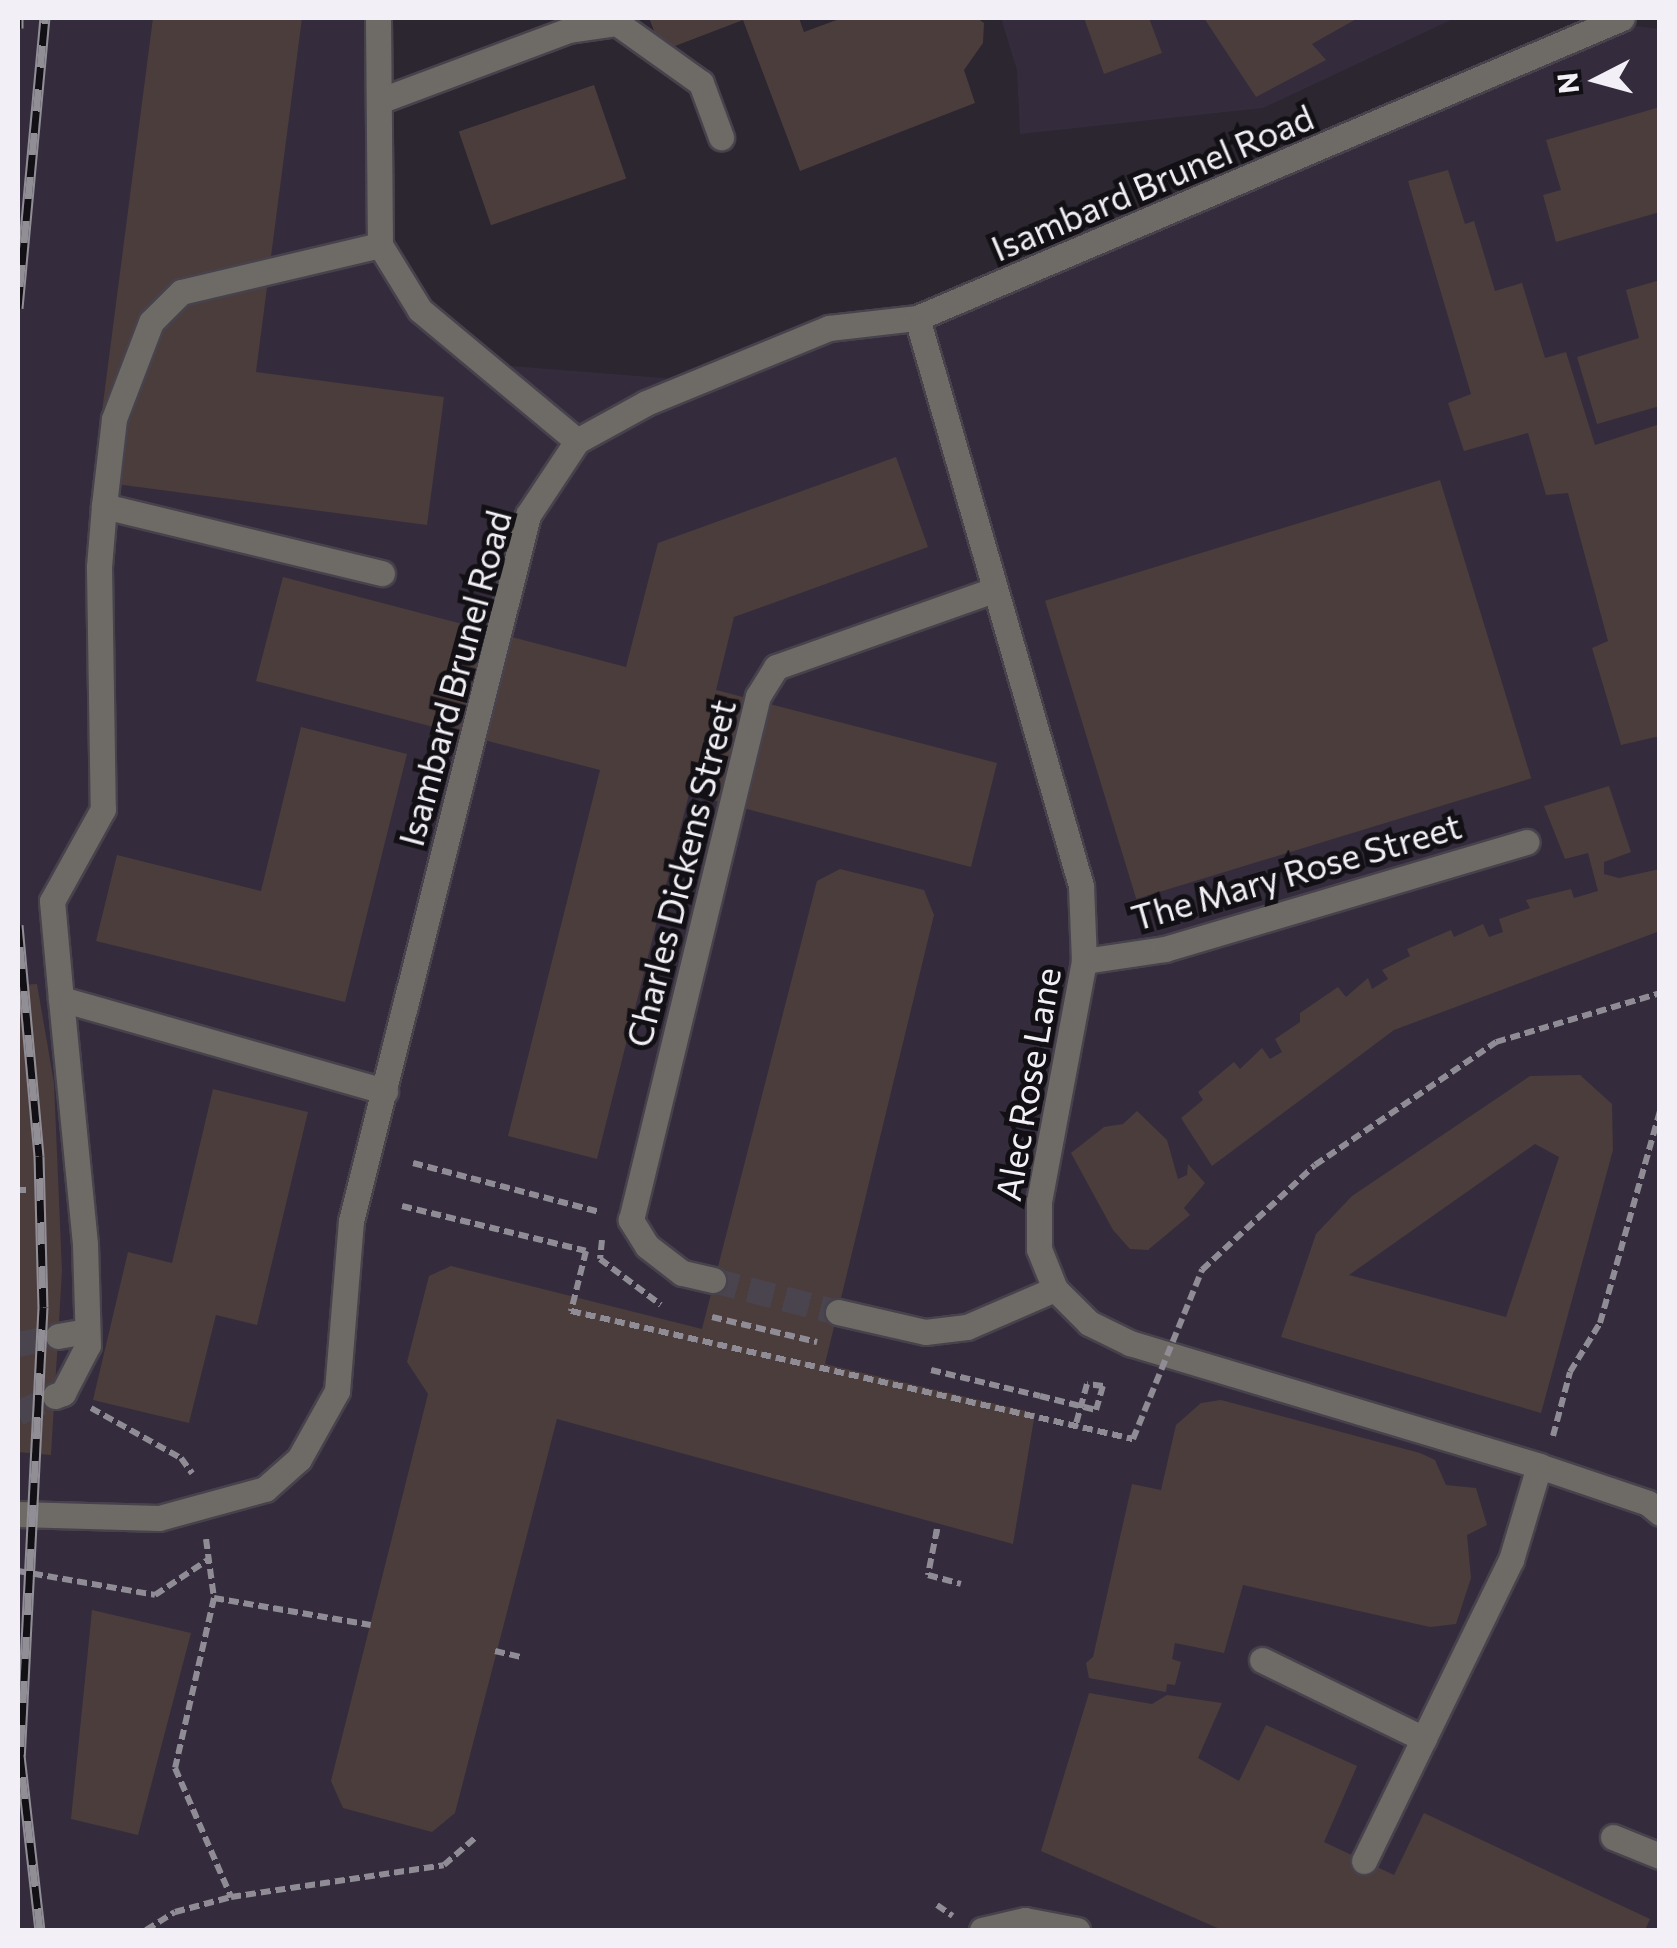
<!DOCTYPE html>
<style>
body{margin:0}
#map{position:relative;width:1677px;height:1948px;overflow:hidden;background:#2b2630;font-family:Commissioner,sans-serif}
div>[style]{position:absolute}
.built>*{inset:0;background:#342c3c}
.building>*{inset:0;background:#4b3d3b;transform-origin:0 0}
.minor-tunnel>*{height:25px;margin-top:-12.5px;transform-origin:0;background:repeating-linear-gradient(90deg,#49444e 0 25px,transparent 0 37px)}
.path>*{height:6px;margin-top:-3px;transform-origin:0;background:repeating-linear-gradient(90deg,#908c95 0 10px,transparent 0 15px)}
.roads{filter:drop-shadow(2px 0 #47424c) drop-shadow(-2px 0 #47424c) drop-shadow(0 2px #47424c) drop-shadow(0 -2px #47424c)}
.minor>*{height:25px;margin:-12.5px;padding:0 12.5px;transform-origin:12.5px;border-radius:12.5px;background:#6e6b66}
.rail>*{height:11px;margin-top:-5.5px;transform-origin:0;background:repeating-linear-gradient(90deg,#121014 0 22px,#918e96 0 44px);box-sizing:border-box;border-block:2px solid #918e96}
.path-bridge>*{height:6px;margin-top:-3px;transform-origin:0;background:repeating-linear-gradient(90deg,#908c95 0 10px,transparent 0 15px)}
span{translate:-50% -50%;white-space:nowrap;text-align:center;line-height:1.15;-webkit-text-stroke:10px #121014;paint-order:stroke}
.street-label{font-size:35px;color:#f2eff6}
.frame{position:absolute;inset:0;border:20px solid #f2eff6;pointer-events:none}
.north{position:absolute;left:1547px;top:30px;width:100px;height:100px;-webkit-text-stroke:8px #121014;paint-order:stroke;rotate:264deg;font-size:28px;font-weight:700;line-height:40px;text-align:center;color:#f2eff6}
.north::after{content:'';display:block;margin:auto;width:35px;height:45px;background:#f2eff6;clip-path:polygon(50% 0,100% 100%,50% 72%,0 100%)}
</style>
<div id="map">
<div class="built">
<i style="clip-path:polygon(18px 18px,373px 18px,380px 245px,420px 310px,485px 364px,688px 380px,829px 328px,918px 318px,1604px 22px,1659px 29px,1659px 1930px,18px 1930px)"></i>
<i style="clip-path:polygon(1001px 18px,1455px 18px,1263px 108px,1020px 134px,1017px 70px)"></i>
</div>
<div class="building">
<i style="clip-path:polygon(153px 18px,302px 18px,256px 372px,444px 397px,427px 525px,93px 481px)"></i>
<i style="clip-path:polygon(649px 18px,799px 18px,804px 32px,842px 18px,977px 18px,984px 23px,983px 43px,964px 70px,975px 103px,800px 171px,743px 20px,662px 51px)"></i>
<i style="clip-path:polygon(1084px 18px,1149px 18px,1162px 53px,1104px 74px)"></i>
<i style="clip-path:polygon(1204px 18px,1358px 18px,1312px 44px,1326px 60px,1256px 97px)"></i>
<i style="left:594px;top:85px;width:99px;height:143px;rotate:71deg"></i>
<i style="clip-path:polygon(1660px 107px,1660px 212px,1556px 242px,1543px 195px,1561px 190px,1546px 140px)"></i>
<i style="clip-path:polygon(1448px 170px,1465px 224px,1474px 221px,1495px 291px,1522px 283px,1545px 358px,1566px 352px,1595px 445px,1660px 424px,1660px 736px,1621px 745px,1592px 648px,1608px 641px,1568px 493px,1546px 495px,1528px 433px,1464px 451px,1448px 403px,1471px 394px,1408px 181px)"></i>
<i style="clip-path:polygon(1660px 280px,1660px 406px,1597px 424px,1577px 357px,1639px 338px,1626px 290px)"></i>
<i style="clip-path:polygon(896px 457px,928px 547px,734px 617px,716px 690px,997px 763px,971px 867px,689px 794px,597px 1159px,508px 1136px,600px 770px,256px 681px,283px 577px,626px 667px,658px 543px)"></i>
<i style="left:1440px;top:480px;width:312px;height:413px;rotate:73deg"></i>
<i style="clip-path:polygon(301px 727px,407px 754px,345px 1002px,96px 941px,117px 855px,261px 891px)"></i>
<i style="clip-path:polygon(1609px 786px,1631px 852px,1604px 862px,1604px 874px,1619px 878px,1660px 869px,1660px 931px,1394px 1030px,1212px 1166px,1181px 1118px,1203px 1100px,1198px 1092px,1234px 1062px,1240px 1069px,1262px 1048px,1270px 1059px,1282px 1052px,1275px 1039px,1300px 1022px,1300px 1013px,1338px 987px,1346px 997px,1368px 978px,1372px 989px,1388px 979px,1382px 970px,1410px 956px,1407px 949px,1451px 930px,1454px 937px,1483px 924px,1489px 937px,1503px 932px,1499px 919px,1530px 908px,1526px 900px,1571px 889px,1574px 898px,1598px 891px,1588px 853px,1565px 859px,1544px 806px)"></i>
<i style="clip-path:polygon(840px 869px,924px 890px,934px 915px,825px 1364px,1035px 1413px,1013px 1544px,557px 1419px,455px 1813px,432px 1832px,343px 1808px,331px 1781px,428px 1394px,407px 1362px,429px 1276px,451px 1266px,702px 1329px,817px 881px)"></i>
<i style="clip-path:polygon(37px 984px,54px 1083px,62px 1271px,51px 1455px,18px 1452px,18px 985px)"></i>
<i style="clip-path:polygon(evenodd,1580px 1075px,1612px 1104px,1613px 1150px,1541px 1413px,1281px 1337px,1316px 1234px,1352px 1196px,1530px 1076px,1580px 1075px,1535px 1144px,1559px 1157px,1506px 1317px,1349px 1275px,1535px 1144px)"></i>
<i style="clip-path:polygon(213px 1089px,308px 1112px,257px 1325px,216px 1315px,189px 1423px,93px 1400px,128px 1252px,172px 1263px)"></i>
<i style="clip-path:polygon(1137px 1111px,1167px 1140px,1178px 1179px,1187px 1175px,1188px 1164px,1205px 1183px,1184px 1208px,1190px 1215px,1148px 1250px,1130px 1249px,1113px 1230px,1071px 1153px,1104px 1127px,1123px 1124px)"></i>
<i style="clip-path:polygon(1221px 1400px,1420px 1453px,1435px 1460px,1446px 1485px,1476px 1488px,1487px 1525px,1467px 1535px,1471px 1578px,1456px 1624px,1430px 1627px,1243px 1585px,1224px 1653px,1175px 1643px,1172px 1659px,1181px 1662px,1175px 1685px,1167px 1684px,1166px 1692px,1089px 1678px,1086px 1663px,1093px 1657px,1132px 1484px,1161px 1490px,1176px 1425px,1201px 1403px)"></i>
<i style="clip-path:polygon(92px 1610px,191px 1633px,138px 1835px,71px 1819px)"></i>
<i style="clip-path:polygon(1089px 1693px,1152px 1704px,1167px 1695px,1222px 1703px,1198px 1758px,1239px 1781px,1266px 1725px,1357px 1766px,1324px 1842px,1394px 1875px,1424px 1813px,1650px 1919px,1645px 1930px,1222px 1930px,1041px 1851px)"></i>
</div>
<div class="minor-tunnel">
<i style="left:713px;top:1280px;width:129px;rotate:14.4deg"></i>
<i style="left:18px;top:1344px;width:41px;rotate:-11.3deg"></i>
<i style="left:18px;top:1413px;width:41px;rotate:-24.7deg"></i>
</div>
<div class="path">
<i style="left:413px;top:1163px;width:193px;rotate:14.7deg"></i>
<i style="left:18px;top:1190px;width:8px"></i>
<i style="left:602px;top:1240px;width:19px;rotate:96deg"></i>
<i style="left:600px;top:1259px;width:76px;rotate:37deg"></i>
<i style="left:1202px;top:1270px;width:154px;rotate:-42.9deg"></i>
<i style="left:1315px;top:1165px;width:219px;rotate:-34.2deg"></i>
<i style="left:1496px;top:1042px;width:171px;rotate:-16.6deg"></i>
<i style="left:712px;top:1317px;width:108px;rotate:13.4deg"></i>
<i style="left:931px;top:1370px;width:112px;rotate:13.4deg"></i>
<i style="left:1040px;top:1396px;width:58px;rotate:14deg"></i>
<i style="left:1096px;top:1410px;width:25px;rotate:-74deg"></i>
<i style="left:1103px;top:1386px;width:16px;rotate:-173deg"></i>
<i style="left:1087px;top:1384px;width:41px;rotate:105.4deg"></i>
<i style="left:1076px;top:1424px;width:3px;rotate:108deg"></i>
<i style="left:91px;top:1408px;width:103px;rotate:29.1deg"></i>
<i style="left:181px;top:1458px;width:19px;rotate:54deg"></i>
<i style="left:1553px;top:1436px;width:66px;rotate:-75.1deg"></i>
<i style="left:1570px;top:1372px;width:57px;rotate:-58.5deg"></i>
<i style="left:1600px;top:1323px;width:220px;rotate:-74.2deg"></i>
<i style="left:936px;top:1536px;width:7px;rotate:-82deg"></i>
<i style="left:937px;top:1529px;width:47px;rotate:101.1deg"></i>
<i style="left:928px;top:1575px;width:34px;rotate:15deg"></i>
<i style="left:206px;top:1539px;width:60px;rotate:82.3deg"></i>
<i style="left:214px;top:1598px;width:159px;rotate:9.8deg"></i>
<i style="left:18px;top:1571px;width:139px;rotate:9.9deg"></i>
<i style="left:155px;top:1595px;width:65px;rotate:-33.7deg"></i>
<i style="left:214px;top:1598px;width:174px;rotate:102.9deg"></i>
<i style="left:175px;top:1768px;width:141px;rotate:66.5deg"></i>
<i style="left:495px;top:1651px;width:26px;rotate:13deg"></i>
<i style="left:937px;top:1905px;width:19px;rotate:35deg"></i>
<i style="left:146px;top:1930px;width:34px;rotate:-32deg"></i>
<i style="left:175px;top:1912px;width:58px;rotate:-15deg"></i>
<i style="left:231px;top:1897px;width:215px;rotate:-8.5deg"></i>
<i style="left:444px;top:1865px;width:43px;rotate:-41.2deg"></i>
</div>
<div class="roads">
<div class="minor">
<i style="left:378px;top:18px;width:227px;rotate:89.5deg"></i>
<i style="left:379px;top:101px;width:203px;rotate:-20.5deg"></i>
<i style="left:569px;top:30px;width:49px;rotate:-8.3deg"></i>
<i style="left:617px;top:23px;width:103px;rotate:35.5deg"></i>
<i style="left:701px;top:83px;width:58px;rotate:69.7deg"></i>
<i style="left:380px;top:245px;width:204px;rotate:166.7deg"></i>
<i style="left:181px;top:292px;width:42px;rotate:135deg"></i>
<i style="left:151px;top:322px;width:104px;rotate:110.9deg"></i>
<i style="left:114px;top:419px;width:88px;rotate:96.6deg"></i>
<i style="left:104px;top:506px;width:61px;rotate:94.7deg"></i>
<i style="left:99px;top:567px;width:242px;rotate:89.1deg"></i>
<i style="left:103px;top:809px;width:105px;rotate:119deg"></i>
<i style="left:52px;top:901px;width:98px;rotate:84.8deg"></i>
<i style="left:61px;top:999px;width:337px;rotate:15.9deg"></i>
<i style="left:380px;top:245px;width:76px;rotate:58.4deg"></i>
<i style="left:420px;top:310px;width:204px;rotate:39.8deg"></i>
<i style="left:917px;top:318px;width:591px;rotate:73.89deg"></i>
<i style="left:1081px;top:886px;width:75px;rotate:87.7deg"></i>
<i style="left:1084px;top:961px;width:244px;rotate:100.6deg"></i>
<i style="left:1039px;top:1201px;width:48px;rotate:90deg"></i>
<i style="left:1039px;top:1249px;width:43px;rotate:68.2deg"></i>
<i style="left:1055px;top:1289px;width:48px;rotate:45deg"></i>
<i style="left:1089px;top:1323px;width:46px;rotate:26deg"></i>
<i style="left:1130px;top:1343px;width:427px;rotate:16.7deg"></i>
<i style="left:1539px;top:1466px;width:115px;rotate:18.7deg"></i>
<i style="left:1648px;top:1503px;width:16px;rotate:40deg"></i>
<i style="left:104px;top:506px;width:286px;rotate:13.6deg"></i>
<i style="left:1084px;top:961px;width:82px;rotate:-8.4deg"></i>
<i style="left:1165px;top:949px;width:377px;rotate:-16.5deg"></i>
<i style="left:713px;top:1280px;width:32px;rotate:-167deg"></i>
<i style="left:682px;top:1273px;width:44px;rotate:-142.4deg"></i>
<i style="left:647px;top:1246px;width:31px;rotate:-122deg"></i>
<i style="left:631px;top:1220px;width:539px;rotate:-76.38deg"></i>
<i style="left:758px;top:696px;width:34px;rotate:-58deg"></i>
<i style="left:776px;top:667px;width:230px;rotate:-19.5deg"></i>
<i style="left:838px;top:1312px;width:89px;rotate:12.9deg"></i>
<i style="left:925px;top:1332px;width:42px;rotate:-6.8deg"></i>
<i style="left:967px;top:1327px;width:96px;rotate:-23.4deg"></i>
<i style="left:58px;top:1336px;width:29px;rotate:-10deg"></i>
<i style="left:55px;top:1396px;width:9px;rotate:-21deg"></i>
<i style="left:63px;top:1393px;width:54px;rotate:-62.5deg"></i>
<i style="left:88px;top:1345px;width:101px;rotate:-91.7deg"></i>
<i style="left:85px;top:1244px;width:246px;rotate:-95.6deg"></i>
<i style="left:18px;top:1514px;width:141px;rotate:1.6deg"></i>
<i style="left:159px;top:1518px;width:110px;rotate:-15.3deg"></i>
<i style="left:265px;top:1489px;width:45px;rotate:-41.4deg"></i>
<i style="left:299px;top:1459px;width:78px;rotate:-60.8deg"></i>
<i style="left:337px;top:1391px;width:171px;rotate:-85.3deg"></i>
<i style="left:351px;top:1221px;width:728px;rotate:-75.93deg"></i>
<i style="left:528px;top:515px;width:89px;rotate:-56.5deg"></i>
<i style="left:577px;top:441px;width:79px;rotate:-28.8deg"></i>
<i style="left:646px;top:403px;width:198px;rotate:-22.3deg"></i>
<i style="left:829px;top:328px;width:89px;rotate:-6.5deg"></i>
<i style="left:917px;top:318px;width:766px;rotate:-23.05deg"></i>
<i style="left:1262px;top:1660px;width:180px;rotate:26deg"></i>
<i style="left:1613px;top:1837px;width:51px;rotate:22deg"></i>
<i style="left:1364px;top:1861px;width:335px;rotate:-64deg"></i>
<i style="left:1511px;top:1560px;width:98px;rotate:-73.4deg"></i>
<i style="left:982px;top:1930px;width:44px;rotate:-13.1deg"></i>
<i style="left:1025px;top:1920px;width:53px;rotate:10.9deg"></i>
</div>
</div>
<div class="rail">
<i style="left:18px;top:28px;width:10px;rotate:-90deg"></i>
<i style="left:18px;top:308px;width:291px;rotate:-84.7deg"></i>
<i style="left:18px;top:925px;width:232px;rotate:84.8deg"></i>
<i style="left:39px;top:1156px;width:151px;rotate:88.5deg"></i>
<i style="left:43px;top:1307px;width:449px;rotate:92.9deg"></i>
<i style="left:20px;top:1755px;width:176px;rotate:83.5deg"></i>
</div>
<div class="path-bridge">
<i style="left:402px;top:1206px;width:189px;rotate:13.7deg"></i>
<i style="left:586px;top:1251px;width:62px;rotate:104deg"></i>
<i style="left:571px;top:1311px;width:576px;rotate:12.83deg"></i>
<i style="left:1133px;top:1439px;width:183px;rotate:-67.8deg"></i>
</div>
<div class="street-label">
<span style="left:1152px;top:182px;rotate:-23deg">Isambard Brunel Road</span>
<span style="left:454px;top:678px;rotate:-75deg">Isambard Brunel Road</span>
<span style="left:1296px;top:871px;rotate:-16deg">The Mary Rose Street</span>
<span style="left:680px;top:873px;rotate:-76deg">Charles Dickens Street</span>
<span style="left:1027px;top:1084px;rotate:-80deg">Alec Rose Lane</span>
</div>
<div class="frame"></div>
<div class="north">N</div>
</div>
